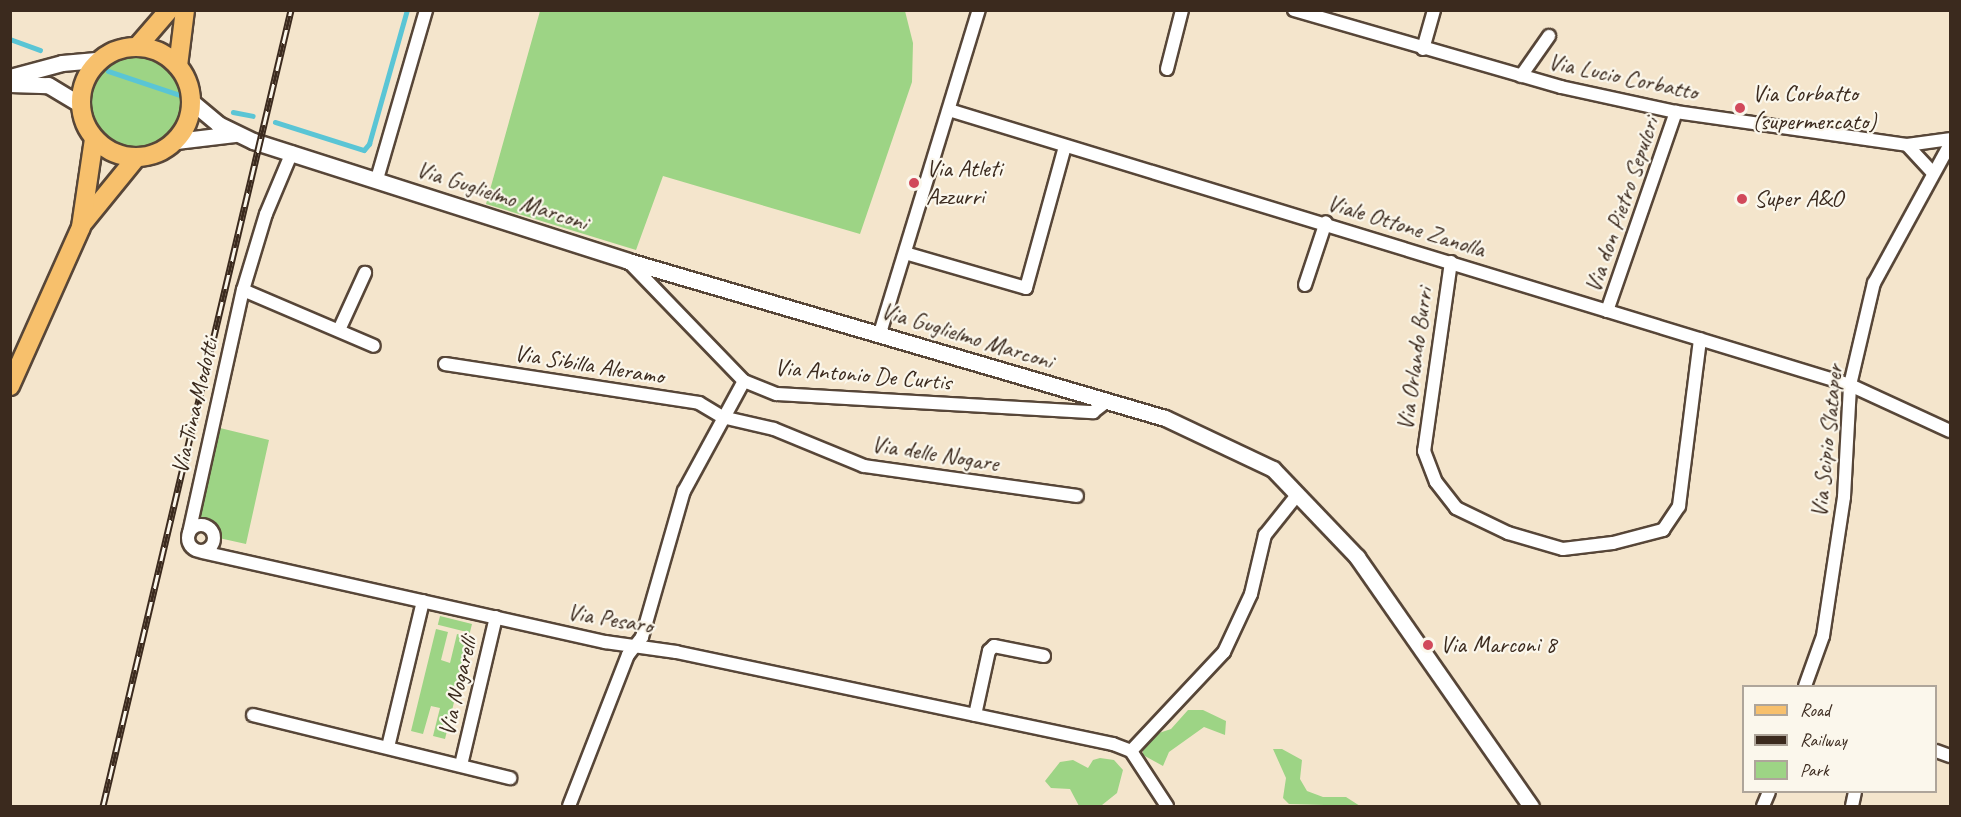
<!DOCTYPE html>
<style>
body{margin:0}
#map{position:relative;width:1961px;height:817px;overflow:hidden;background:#f4e5cc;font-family:Caveat,sans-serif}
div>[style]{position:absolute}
.green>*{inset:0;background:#9dd485;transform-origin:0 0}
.round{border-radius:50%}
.stream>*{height:4.5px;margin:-2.25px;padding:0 2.25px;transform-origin:2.25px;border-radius:2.25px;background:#5ac5d5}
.roads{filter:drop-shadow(2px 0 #574638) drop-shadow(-2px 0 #574638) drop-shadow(0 2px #574638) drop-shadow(0 -2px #574638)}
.minor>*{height:12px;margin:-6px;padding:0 6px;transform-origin:6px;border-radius:6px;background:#fff}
.minor>.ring{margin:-6px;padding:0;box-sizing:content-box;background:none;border:12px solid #fff;border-radius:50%}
.tertiary>*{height:15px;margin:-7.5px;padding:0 7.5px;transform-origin:7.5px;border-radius:7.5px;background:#fff}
.primary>*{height:18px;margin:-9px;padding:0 9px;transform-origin:9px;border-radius:9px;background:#f7c06c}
.primary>.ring{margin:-9px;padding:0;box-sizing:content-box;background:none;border:18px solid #f7c06c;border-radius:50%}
.rail>*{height:7px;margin-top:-3.5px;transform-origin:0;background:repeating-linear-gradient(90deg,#fbf7ec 0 14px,#3b2a1e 0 28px);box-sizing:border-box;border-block:2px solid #3b2a1e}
.dots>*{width:16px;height:16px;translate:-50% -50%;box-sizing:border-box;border:3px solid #fbf7ec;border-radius:50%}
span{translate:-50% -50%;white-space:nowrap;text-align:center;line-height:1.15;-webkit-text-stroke:4.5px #fbf7ec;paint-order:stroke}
.street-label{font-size:24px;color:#3b2a1e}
.poi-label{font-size:24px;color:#3b2a1e}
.left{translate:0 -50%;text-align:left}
.frame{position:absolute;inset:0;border:12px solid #3b2a1e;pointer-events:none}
.legend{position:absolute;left:1742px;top:685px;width:195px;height:108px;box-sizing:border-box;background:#fbf7ec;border:2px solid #aea59a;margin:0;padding:8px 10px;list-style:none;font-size:18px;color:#3b2a1e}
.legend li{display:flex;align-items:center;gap:12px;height:30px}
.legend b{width:30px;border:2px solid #aea59a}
</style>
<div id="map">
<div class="green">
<i style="clip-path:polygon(540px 11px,905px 11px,913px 43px,912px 82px,860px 234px,663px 176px,636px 250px,486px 204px)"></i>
<i class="round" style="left:89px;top:57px;width:92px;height:92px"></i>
<i style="clip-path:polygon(220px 428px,269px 440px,246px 544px,219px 538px,213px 523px,198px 518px)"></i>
<i style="left:440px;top:616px;width:33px;height:9px;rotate:14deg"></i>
<i style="clip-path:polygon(436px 629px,448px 632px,441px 660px,450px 663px,457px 634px,470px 637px,445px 739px,433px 736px,440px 708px,431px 706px,423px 734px,411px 731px)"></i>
<i style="clip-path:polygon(1188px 710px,1203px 710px,1226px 721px,1225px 735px,1204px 727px,1169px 752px,1163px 766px,1143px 755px,1143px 747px,1156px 734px,1171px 729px)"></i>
<i style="clip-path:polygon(1273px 749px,1282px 749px,1302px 760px,1300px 779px,1307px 791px,1323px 797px,1346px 797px,1360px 806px,1289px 804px,1283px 798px,1286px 778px)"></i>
<i style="clip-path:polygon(1100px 758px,1114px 760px,1123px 770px,1117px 793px,1102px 805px,1079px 806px,1070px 789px,1051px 788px,1045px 781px,1060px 762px,1073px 760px,1088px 768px,1093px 760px)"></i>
</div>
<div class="stream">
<i style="left:10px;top:39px;width:32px;rotate:20deg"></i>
<i style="left:108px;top:71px;width:79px;rotate:18.4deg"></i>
<i style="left:233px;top:112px;width:20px;rotate:11deg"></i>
<i style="left:275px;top:122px;width:93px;rotate:17.5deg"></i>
<i style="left:364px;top:150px;width:8px;rotate:-50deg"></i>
<i style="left:369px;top:144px;width:139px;rotate:-74.2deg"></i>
</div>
<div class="roads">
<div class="minor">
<i style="left:1294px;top:10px;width:278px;rotate:16.1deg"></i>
<i style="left:1561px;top:87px;width:118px;rotate:12.3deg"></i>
<i style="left:1676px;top:112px;width:233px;rotate:8.1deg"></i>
<i style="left:1907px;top:145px;width:43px;rotate:-7.9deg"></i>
<i style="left:1423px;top:49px;width:41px;rotate:-74.2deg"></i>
<i style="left:1167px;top:69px;width:61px;rotate:-75.7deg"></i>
<i style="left:1521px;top:76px;width:49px;rotate:-55deg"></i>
<i style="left:949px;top:110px;width:942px;rotate:16.97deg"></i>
<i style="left:1850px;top:385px;width:110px;rotate:24.7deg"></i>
<i style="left:1907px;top:145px;width:38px;rotate:47deg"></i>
<i style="left:377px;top:179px;width:176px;rotate:-73.8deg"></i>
<i style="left:905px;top:253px;width:126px;rotate:16.1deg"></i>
<i style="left:1026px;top:288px;width:147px;rotate:-74.6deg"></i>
<i style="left:628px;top:261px;width:167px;rotate:46deg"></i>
<i style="left:744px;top:381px;width:35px;rotate:22deg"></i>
<i style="left:777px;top:394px;width:317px;rotate:3.3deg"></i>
<i style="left:1093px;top:412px;width:16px;rotate:-38deg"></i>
<i style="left:1451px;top:262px;width:191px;rotate:98.1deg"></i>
<i style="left:1424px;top:451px;width:33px;rotate:69deg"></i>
<i style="left:1436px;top:482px;width:33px;rotate:52deg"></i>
<i style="left:1456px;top:508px;width:58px;rotate:25.7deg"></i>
<i style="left:1508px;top:533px;width:57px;rotate:16.2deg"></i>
<i style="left:1563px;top:549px;width:50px;rotate:-6.8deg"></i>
<i style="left:1613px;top:543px;width:52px;rotate:-14.6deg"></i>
<i style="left:1663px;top:530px;width:29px;rotate:-56deg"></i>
<i style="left:1679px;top:506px;width:168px;rotate:-82.8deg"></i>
<i style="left:1305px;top:285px;width:66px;rotate:-71.6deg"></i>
<i style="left:243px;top:290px;width:142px;rotate:23.1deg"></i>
<i style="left:1607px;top:311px;width:211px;rotate:-70.9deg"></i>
<i style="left:339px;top:330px;width:63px;rotate:-65.5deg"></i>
<i style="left:880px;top:333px;width:338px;rotate:-73deg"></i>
<i style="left:445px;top:364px;width:257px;rotate:8.7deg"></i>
<i style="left:699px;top:403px;width:27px;rotate:31deg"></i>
<i style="left:722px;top:417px;width:53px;rotate:13deg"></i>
<i style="left:774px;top:429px;width:97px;rotate:22.3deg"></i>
<i style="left:864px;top:466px;width:215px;rotate:8deg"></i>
<i class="ring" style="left:188px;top:525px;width:14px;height:14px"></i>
<i style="left:189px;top:533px;width:249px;rotate:-77.5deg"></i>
<i style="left:243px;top:290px;width:79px;rotate:-73.2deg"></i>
<i style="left:266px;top:214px;width:67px;rotate:-67.2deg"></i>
<i style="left:202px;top:552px;width:413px;rotate:12.6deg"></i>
<i style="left:605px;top:642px;width:72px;rotate:8deg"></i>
<i style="left:676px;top:652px;width:447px;rotate:11.9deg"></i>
<i style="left:1113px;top:744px;width:19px;rotate:21deg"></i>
<i style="left:1131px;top:751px;width:66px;rotate:56.8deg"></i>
<i style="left:1805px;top:686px;width:53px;rotate:-70.2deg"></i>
<i style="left:1823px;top:636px;width:141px;rotate:-81.4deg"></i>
<i style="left:1844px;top:497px;width:112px;rotate:-86.9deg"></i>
<i style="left:1850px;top:385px;width:105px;rotate:-76.8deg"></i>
<i style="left:1874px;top:283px;width:158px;rotate:-61.3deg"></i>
<i style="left:253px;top:715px;width:265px;rotate:13.8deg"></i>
<i style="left:975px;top:715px;width:66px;rotate:-77.7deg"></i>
<i style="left:989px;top:651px;width:7px;rotate:-45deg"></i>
<i style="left:994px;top:646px;width:51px;rotate:11.3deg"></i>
<i style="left:388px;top:747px;width:150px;rotate:-76.5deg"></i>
<i style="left:1131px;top:751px;width:136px;rotate:-46.8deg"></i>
<i style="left:1224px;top:652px;width:64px;rotate:-65deg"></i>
<i style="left:1251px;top:594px;width:61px;rotate:-76.7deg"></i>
<i style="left:1265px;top:535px;width:51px;rotate:-51.3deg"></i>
<i style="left:1936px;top:751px;width:15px;rotate:20deg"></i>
<i style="left:461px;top:765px;width:152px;rotate:-76.7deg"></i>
<i style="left:569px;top:806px;width:162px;rotate:-68.7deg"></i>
<i style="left:628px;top:655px;width:23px;rotate:-52deg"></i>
<i style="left:642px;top:637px;width:152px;rotate:-74deg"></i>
<i style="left:684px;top:491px;width:125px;rotate:-61.4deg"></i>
<i style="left:1763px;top:806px;width:15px;rotate:-67deg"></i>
<i style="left:1852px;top:806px;width:14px;rotate:-78deg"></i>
</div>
<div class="tertiary">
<i style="left:10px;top:77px;width:54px;rotate:-15.1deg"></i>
<i style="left:62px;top:63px;width:37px;rotate:-5deg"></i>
<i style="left:10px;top:84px;width:38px;rotate:2deg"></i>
<i style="left:48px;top:85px;width:37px;rotate:31deg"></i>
<i style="left:192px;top:102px;width:34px;rotate:40deg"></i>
<i style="left:218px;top:124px;width:39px;rotate:26deg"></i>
<i style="left:253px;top:141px;width:394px;rotate:17.7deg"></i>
<i style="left:628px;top:261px;width:559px;rotate:16.3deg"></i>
<i style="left:1165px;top:418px;width:119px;rotate:25.3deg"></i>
<i style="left:1273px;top:469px;width:122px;rotate:46.3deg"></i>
<i style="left:1357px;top:557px;width:304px;rotate:55.1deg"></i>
<i style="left:176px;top:141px;width:59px;rotate:-6.8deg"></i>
</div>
<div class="primary">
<i class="ring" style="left:81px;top:47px;width:92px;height:92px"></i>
<i style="left:137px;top:47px;width:49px;rotate:-49.1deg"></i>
<i style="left:178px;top:66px;width:56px;rotate:-82.9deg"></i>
<i style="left:83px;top:223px;width:84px;rotate:-50.8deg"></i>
<i style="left:10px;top:386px;width:174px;rotate:-65.9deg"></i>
<i style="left:81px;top:227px;width:89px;rotate:-81.6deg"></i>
</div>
</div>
<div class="rail">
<i style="left:103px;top:806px;width:818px;rotate:-76.71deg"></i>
</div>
<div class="dots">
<i style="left:1740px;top:108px;background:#d1495b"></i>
<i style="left:914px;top:183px;background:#d1495b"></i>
<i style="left:1742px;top:199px;background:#d1495b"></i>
<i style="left:1428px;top:645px;background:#d1495b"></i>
</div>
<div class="street-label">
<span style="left:1623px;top:77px;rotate:12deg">Via Lucio Corbatto</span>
<span style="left:502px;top:196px;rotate:18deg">Via Guglielmo Marconi</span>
<span style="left:1622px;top:205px;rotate:-71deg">Via don Pietro Sepulcri</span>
<span style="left:1406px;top:226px;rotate:17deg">Viale Ottone Zanolla</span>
<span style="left:967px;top:336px;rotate:17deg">Via Guglielmo Marconi</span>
<span style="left:1415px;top:359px;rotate:-82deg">Via Orlando Burri</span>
<span style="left:589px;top:365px;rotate:9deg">Via Sibilla Aleramo</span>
<span style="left:863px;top:375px;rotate:5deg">Via Antonio De Curtis</span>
<span style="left:195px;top:406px;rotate:-77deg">Via Tina Modotti</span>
<span style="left:1827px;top:441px;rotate:-84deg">Via Scipio Slataper</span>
<span style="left:935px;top:454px;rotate:9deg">Via delle Nogare</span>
<span style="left:610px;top:619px;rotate:10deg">Via Pesaro</span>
<span style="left:458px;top:686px;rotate:-77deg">Via Nogarelli</span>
</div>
<div class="poi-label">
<span class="left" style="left:1752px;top:108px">Via Corbatto<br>(supermercato)</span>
<span class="left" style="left:926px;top:183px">Via Atleti<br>Azzurri</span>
<span class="left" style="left:1754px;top:199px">Super A&amp;O</span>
<span class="left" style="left:1440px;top:645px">Via Marconi 8</span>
</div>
<div class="frame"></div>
<ul class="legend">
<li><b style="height:8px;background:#f7c06c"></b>Road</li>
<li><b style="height:8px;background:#3b2a1e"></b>Railway</li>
<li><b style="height:16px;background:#9dd485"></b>Park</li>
</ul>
</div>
